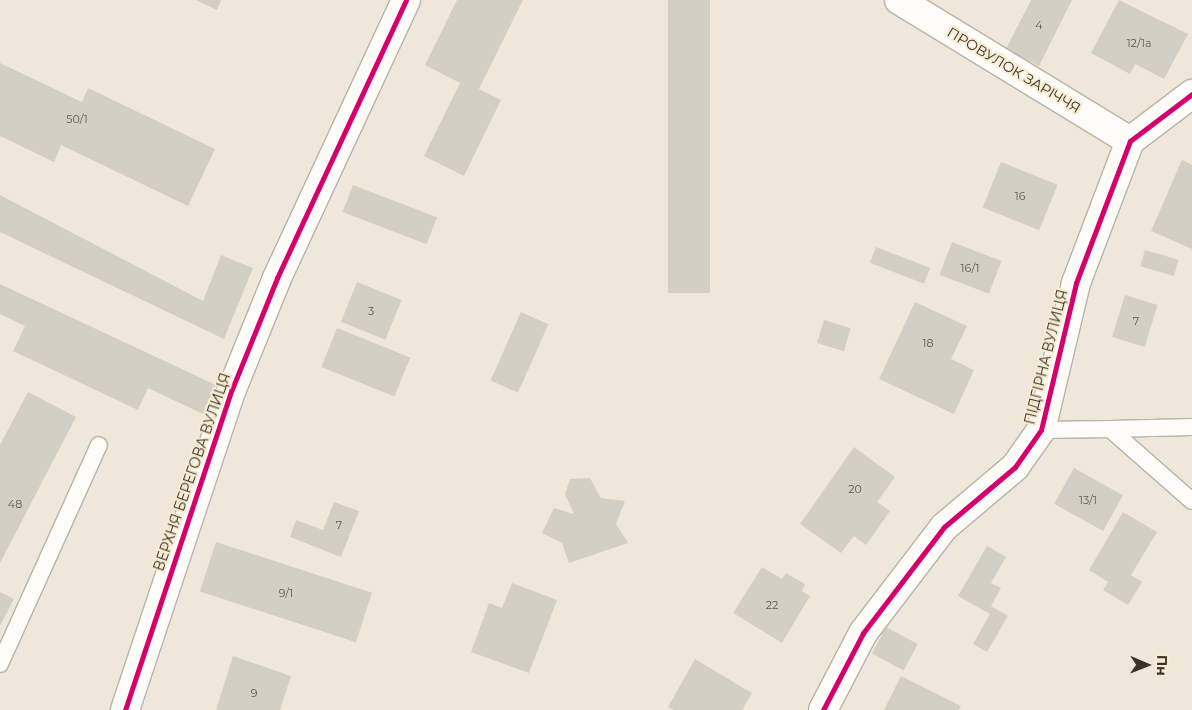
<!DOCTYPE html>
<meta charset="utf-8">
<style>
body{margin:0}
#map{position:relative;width:1192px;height:710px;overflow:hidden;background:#efe8da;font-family:Montserrat,sans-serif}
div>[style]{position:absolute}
.building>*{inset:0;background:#d4cfc4;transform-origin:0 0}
.roads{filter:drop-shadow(1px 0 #b8b3a7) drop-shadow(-1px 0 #b8b3a7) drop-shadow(0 1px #b8b3a7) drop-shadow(0 -1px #b8b3a7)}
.service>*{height:16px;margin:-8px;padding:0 8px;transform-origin:8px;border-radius:8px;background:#fdfcf9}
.minor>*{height:28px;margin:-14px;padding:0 14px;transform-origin:14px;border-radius:14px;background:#fdfcf9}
.cycleway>*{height:5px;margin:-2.5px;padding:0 2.5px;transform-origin:2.5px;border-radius:2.5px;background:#d6006c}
span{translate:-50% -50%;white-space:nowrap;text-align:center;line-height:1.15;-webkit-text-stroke:4px #f7ebd2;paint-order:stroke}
.number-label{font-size:11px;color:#605b50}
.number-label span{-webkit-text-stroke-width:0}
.street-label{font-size:14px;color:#39342a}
.north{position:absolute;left:1122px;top:640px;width:50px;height:50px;-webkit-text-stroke:4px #f7ebd2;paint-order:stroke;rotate:91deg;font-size:14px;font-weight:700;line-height:20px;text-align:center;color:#39342a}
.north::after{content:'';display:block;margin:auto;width:18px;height:22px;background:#39342a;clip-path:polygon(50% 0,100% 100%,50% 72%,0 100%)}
</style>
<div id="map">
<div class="building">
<i style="clip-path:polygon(196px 0,221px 0,217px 10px)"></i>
<i style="clip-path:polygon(457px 0,523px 0,479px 89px,501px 100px,464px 176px,424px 156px,460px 83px,425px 65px)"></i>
<i style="left:668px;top:0;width:42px;height:293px"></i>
<i style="clip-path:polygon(1031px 0,1072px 0,1039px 66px,1006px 49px)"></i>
<i style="clip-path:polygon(1119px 0,1188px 34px,1164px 79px,1135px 64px,1130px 74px,1091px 53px)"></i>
<i style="clip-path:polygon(0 63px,82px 102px,88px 88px,215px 149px,188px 206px,61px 145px,54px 162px,0 136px)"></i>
<i style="clip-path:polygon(1182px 160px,1192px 165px,1192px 249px,1151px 231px)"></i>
<i style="left:1001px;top:162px;width:61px;height:49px;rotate:22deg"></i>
<i style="left:353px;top:185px;width:90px;height:29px;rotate:21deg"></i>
<i style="clip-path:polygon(0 195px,203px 301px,221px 255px,253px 268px,224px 339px,0 232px)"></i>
<i style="left:952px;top:242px;width:53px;height:35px;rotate:21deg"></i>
<i style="left:876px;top:247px;width:58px;height:17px;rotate:21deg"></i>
<i style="left:1145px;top:250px;width:35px;height:17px;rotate:16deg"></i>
<i style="left:357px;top:282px;width:48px;height:43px;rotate:22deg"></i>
<i style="clip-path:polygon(0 284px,216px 385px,203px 414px,148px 388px,138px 410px,13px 351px,25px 326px,0 314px)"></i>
<i style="left:1125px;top:295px;width:34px;height:44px;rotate:17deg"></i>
<i style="clip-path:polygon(915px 302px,967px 326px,951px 359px,974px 370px,954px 414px,879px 379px)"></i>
<i style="left:521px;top:312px;width:30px;height:75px;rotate:24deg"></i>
<i style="left:824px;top:320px;width:28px;height:24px;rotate:17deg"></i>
<i style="left:337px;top:328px;width:79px;height:42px;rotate:22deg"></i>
<i style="clip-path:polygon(28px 392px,76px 417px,0 563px,0 445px)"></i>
<i style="clip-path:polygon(854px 447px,895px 477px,877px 502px,890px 511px,866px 545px,854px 536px,841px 553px,800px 524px)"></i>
<i style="left:1074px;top:468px;width:56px;height:41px;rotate:29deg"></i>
<i style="clip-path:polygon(590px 478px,601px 498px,625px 501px,616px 524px,628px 543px,569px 563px,562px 543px,542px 533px,554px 508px,574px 514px,565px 494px,570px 479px)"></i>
<i style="clip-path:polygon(334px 502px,359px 511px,341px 557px,290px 537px,296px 520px,323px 530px)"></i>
<i style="clip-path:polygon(1123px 512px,1157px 532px,1131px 575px,1142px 582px,1128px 605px,1103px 590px,1108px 582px,1089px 570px)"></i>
<i style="left:216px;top:542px;width:164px;height:52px;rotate:18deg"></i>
<i style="clip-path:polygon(987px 546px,1006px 557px,991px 583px,1001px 588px,991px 606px,1008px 616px,987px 652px,973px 644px,990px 614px,958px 596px)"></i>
<i style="clip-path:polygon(762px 567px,782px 579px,786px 573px,805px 584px,802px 591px,810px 596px,782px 643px,733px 613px)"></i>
<i style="clip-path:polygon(512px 583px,557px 600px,529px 673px,471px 652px,489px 603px,502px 608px)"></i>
<i style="clip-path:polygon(0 592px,14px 599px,0 626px)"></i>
<i style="left:886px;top:627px;width:36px;height:30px;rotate:28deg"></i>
<i style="clip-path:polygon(233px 656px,291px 676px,280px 710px,216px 710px)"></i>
<i style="clip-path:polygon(695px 659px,752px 693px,742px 710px,674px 710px,668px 707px)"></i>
<i style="clip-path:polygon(901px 676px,961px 706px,959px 710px,884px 710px)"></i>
</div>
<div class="roads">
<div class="service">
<i style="left:1110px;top:429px;width:82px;rotate:-1.4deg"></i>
<i style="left:1041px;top:430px;width:69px;rotate:-0.8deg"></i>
<i style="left:1110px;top:429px;width:109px;rotate:41.3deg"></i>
<i style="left:0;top:664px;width:240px;rotate:-65.7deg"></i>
</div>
<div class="minor">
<i style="left:899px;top:0;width:271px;rotate:31.4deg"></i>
<i style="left:125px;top:710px;width:338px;rotate:-71.6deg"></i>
<i style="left:232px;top:389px;width:120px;rotate:-67.9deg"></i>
<i style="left:277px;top:278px;width:306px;rotate:-65.1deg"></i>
<i style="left:823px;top:710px;width:87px;rotate:-62.5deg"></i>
<i style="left:863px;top:633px;width:133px;rotate:-52.6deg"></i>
<i style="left:944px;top:527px;width:93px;rotate:-40.2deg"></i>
<i style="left:1015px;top:467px;width:45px;rotate:-54.9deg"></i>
<i style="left:1041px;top:430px;width:151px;rotate:-76.6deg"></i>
<i style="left:1076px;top:283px;width:152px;rotate:-69.2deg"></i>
<i style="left:1130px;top:141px;width:78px;rotate:-37.2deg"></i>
</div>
</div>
<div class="cycleway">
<i style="left:125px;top:710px;width:338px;rotate:-71.6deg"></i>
<i style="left:232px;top:389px;width:120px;rotate:-67.9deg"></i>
<i style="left:277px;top:278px;width:306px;rotate:-65.1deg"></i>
<i style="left:823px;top:710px;width:87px;rotate:-62.5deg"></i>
<i style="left:863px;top:633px;width:133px;rotate:-52.6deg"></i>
<i style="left:944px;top:527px;width:93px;rotate:-40.2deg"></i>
<i style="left:1015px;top:467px;width:45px;rotate:-54.9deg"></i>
<i style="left:1041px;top:430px;width:151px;rotate:-76.6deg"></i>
<i style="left:1076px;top:283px;width:152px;rotate:-69.2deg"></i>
<i style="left:1130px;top:141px;width:78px;rotate:-37.2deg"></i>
</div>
<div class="number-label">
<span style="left:1039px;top:25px">4</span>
<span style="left:1139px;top:43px">12/1а</span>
<span style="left:77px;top:119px">50/1</span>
<span style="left:1020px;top:196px">16</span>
<span style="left:970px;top:268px">16/1</span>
<span style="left:371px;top:311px">3</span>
<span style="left:1136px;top:321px">7</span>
<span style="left:928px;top:343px">18</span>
<span style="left:855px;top:489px">20</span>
<span style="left:1088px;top:500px">13/1</span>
<span style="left:15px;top:504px">48</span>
<span style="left:339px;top:525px">7</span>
<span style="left:286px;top:593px">9/1</span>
<span style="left:772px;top:605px">22</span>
<span style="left:254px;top:693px">9</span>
</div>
<div class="street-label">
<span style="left:1014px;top:70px;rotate:31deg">ПРОВУЛОК ЗАРІЧЧЯ</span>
<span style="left:1046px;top:357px;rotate:-76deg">ПІДГІРНА ВУЛИЦЯ</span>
<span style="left:192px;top:472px;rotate:-71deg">ВЕРХНЯ БЕРЕГОВА ВУЛИЦЯ</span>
</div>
<div class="north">Пн</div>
</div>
